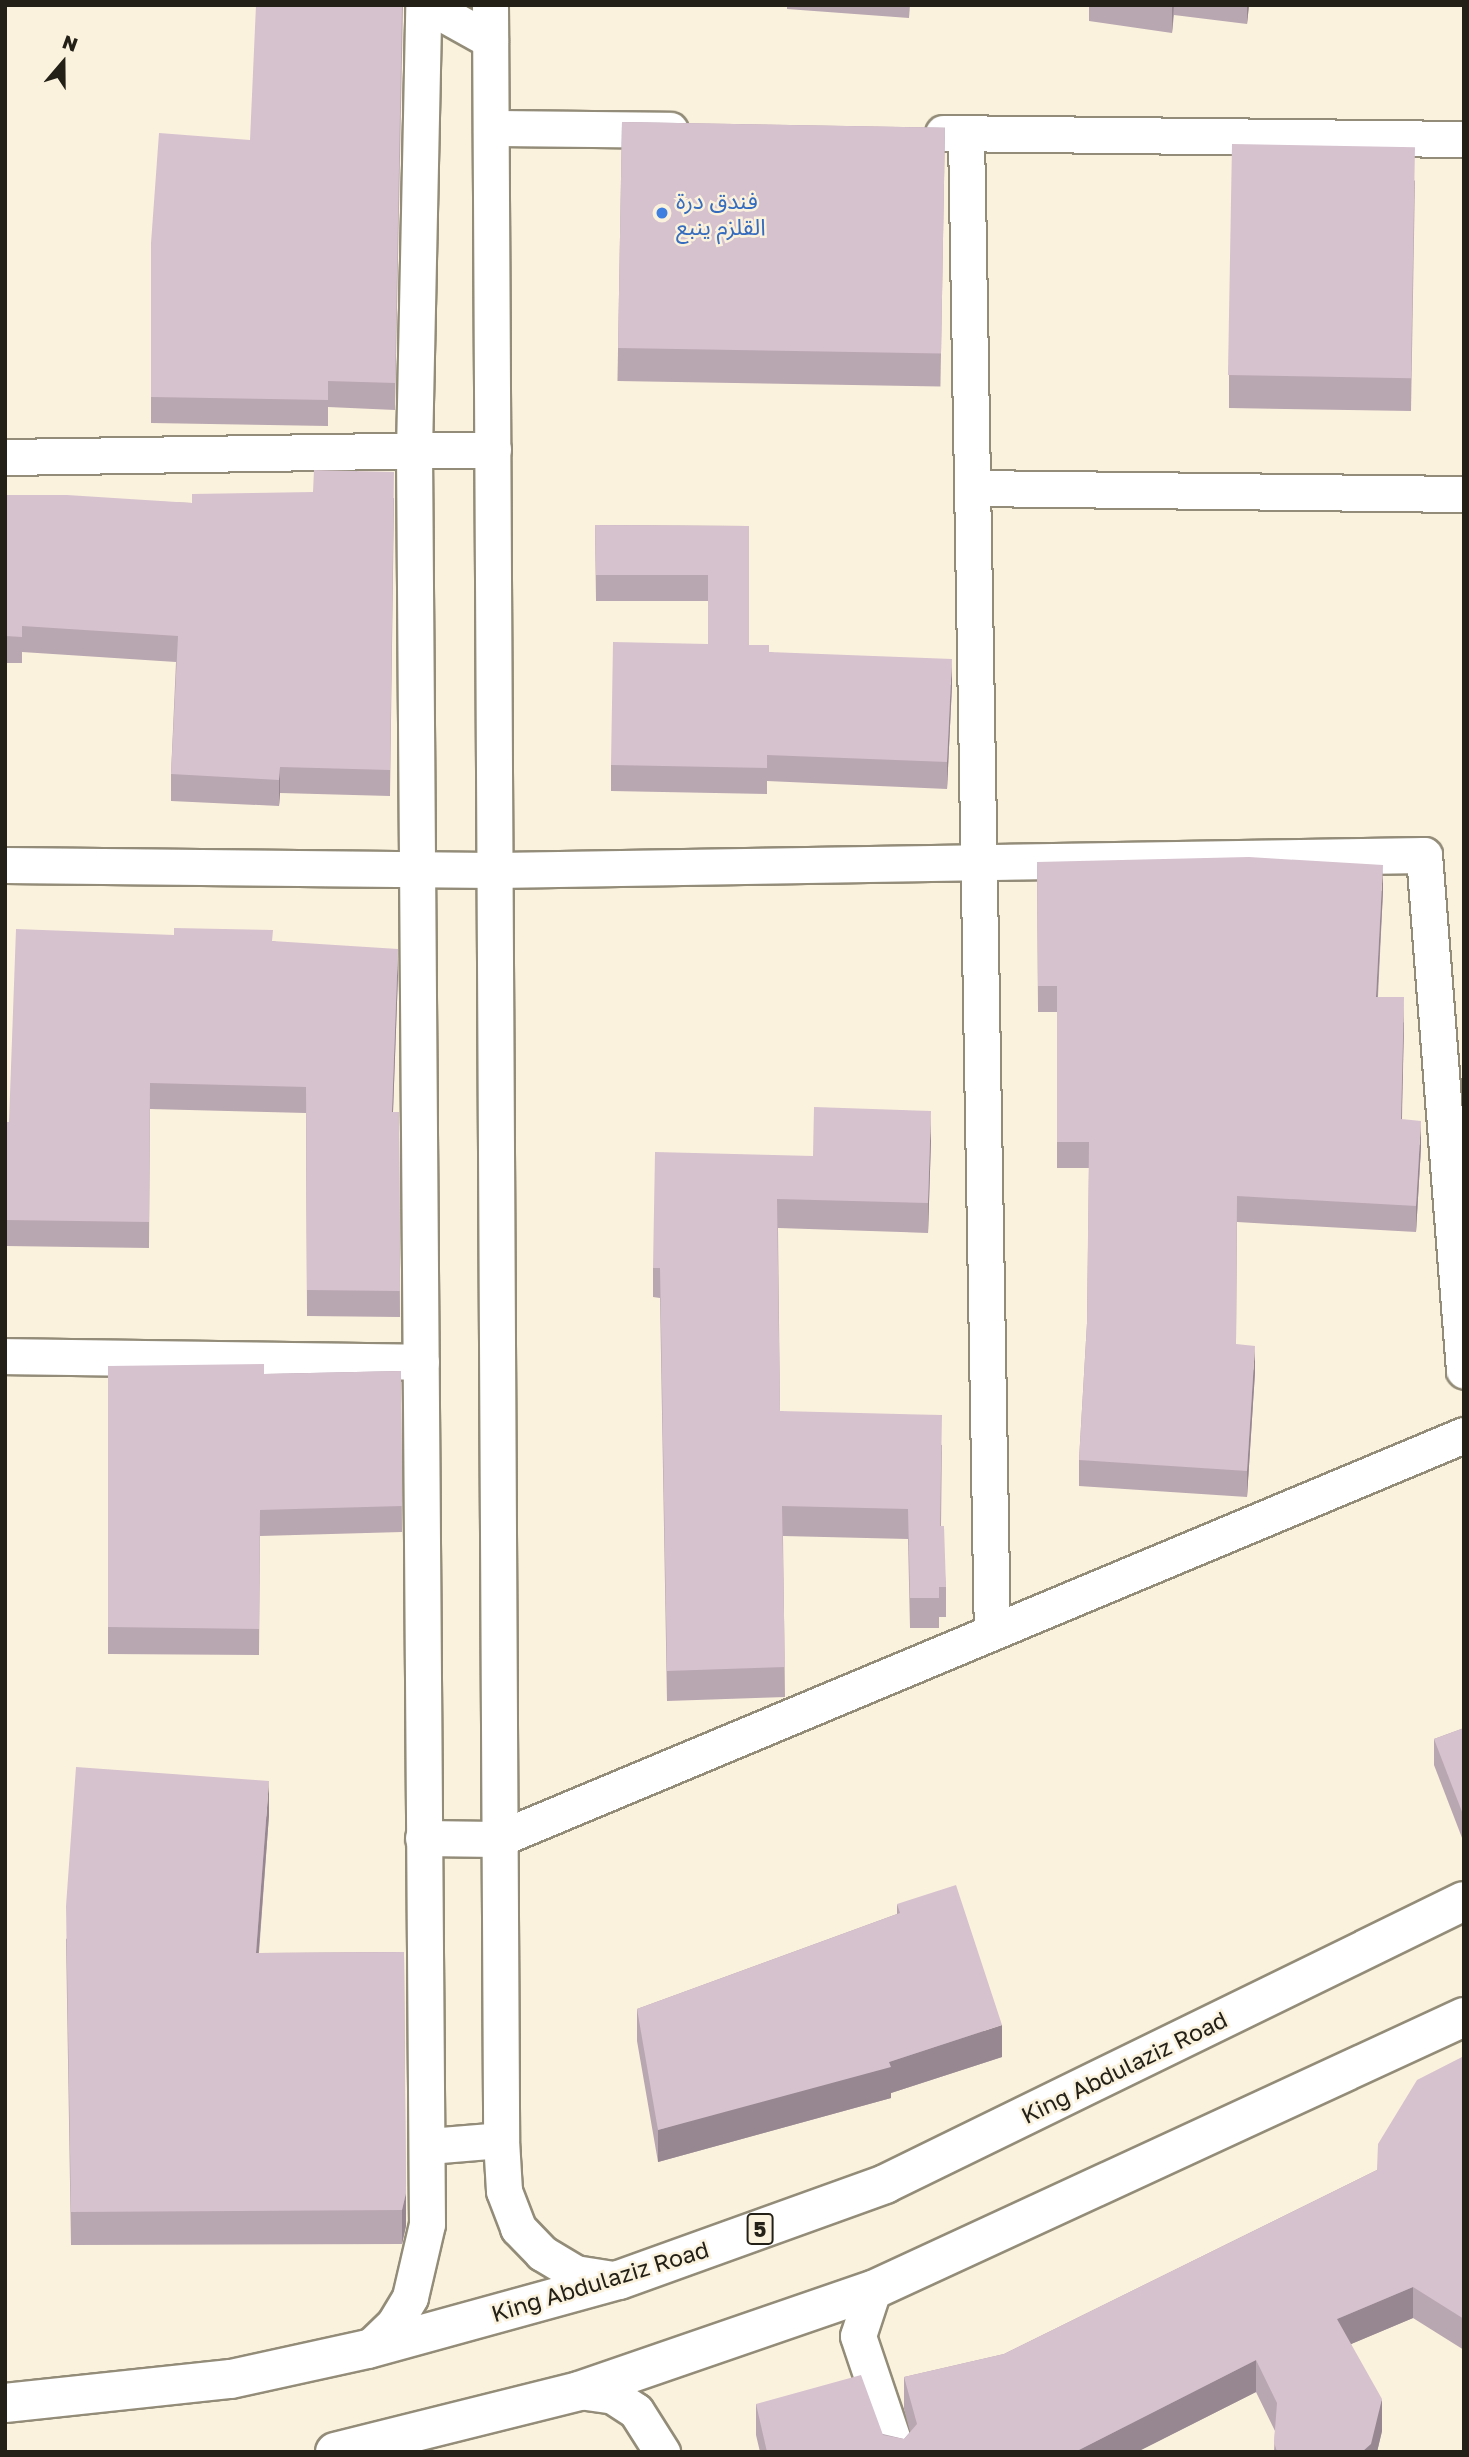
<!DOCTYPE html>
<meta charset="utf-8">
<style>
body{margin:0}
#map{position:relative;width:1469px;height:2457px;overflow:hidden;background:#fbf2dd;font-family:"Golos Text","Noto Sans Arabic",sans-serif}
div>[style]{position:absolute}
.roads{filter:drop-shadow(2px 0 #938c78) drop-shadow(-2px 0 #938c78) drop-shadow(0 2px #938c78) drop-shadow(0 -2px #938c78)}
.street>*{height:35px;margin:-17.5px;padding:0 17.5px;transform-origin:17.5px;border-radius:17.5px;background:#fff}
.highway>*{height:38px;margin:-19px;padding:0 19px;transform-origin:19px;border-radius:19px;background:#fff}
.wall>*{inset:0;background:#b8a6b1;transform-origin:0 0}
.shaded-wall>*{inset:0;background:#968790}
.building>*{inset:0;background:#d6c1ce;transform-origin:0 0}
.dots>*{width:19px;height:19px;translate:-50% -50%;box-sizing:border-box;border:4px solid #fbf2dd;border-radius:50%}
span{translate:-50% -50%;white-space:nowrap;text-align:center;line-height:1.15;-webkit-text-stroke:5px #fbf2dd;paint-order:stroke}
.shield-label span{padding:2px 5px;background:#fbf2dd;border:2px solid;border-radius:5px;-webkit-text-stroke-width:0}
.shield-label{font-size:21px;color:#232018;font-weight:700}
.shop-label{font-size:23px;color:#366cbe}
.left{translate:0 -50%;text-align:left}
.street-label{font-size:23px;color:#232018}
.frame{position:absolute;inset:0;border:7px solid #232018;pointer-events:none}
.north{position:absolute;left:28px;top:28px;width:70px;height:70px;-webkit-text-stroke:5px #fbf2dd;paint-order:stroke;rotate:20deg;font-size:19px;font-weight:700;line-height:28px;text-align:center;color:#232018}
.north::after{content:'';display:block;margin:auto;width:24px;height:32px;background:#232018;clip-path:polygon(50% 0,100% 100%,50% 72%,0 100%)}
</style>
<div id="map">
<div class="roads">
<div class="street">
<i style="left:427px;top:5px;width:72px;rotate:29.1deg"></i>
<i style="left:490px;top:5px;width:2135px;rotate:89.7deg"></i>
<i style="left:501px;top:2140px;width:51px;rotate:86.6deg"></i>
<i style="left:504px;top:2191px;width:40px;rotate:69deg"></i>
<i style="left:518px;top:2228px;width:35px;rotate:46deg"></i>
<i style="left:542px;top:2253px;width:39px;rotate:31deg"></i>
<i style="left:575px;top:2273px;width:45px;rotate:9deg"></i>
<i style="left:491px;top:128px;width:179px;rotate:0.6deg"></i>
<i style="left:943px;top:133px;width:521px;rotate:0.66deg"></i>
<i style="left:966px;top:134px;width:1498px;rotate:89.01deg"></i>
<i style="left:5px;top:457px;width:488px;rotate:-0.9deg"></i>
<i style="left:972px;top:488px;width:492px;rotate:0.7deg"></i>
<i style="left:5px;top:865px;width:489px;rotate:0.6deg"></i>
<i style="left:494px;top:870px;width:930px;rotate:-0.92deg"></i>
<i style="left:1424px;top:855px;width:517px;rotate:85.56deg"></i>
<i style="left:5px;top:1356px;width:416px;rotate:0.8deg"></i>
<i style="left:423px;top:1838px;width:75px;rotate:0.8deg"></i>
<i style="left:498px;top:1839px;width:1047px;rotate:-22.7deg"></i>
<i style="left:428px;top:2146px;width:73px;rotate:-4.7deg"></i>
<i style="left:873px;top:2290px;width:48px;rotate:108.1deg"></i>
<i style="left:858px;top:2336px;width:122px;rotate:71.4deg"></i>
<i style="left:368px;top:2349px;width:36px;rotate:-44deg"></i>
<i style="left:394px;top:2324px;width:31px;rotate:-59deg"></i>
<i style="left:410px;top:2297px;width:75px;rotate:-76.9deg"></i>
<i style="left:427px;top:2224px;width:1773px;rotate:-90.42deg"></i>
<i style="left:414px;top:451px;width:446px;rotate:-88.8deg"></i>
<i style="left:579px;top:2391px;width:34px;rotate:8deg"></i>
<i style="left:613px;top:2396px;width:27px;rotate:33deg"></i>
<i style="left:636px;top:2411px;width:49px;rotate:57.6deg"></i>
</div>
<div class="highway">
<i style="left:5px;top:2403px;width:227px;rotate:-6.1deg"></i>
<i style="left:231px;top:2379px;width:140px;rotate:-12.4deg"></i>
<i style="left:368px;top:2349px;width:260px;rotate:-15.4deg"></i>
<i style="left:619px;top:2280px;width:283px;rotate:-19.8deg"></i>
<i style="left:885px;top:2184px;width:644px;rotate:-26.05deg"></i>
<i style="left:335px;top:2452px;width:252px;rotate:-14deg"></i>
<i style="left:579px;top:2391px;width:311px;rotate:-19deg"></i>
<i style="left:873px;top:2290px;width:651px;rotate:-24.79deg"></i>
</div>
</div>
<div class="wall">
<i style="clip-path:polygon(403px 5px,395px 410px,328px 407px,328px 426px,151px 423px,151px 243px,250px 140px)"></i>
<i style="clip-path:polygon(787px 5px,910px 5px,909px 18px,787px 9px)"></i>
<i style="clip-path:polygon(1089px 5px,1249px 5px,1247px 24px,1174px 15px,1172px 33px,1089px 21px)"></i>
<i style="left:622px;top:122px;width:323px;height:259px;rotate:1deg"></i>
<i style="clip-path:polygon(1415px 180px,1411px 411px,1229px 408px,1229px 375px)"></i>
<i style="clip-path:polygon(5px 495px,192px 503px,394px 498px,390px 796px,280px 793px,279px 806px,171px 801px,171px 774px,176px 662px,22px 652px,22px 663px,5px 663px)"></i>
<i style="clip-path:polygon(595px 525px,749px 526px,749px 645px,769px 652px,952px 685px,947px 789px,767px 781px,767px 794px,611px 791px,611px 765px,708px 644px,708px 601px,596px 601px)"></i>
<i style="clip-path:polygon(1037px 862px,1383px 891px,1378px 997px,1404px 1023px,1402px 1120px,1421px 1147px,1416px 1232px,1237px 1222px,1236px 1344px,1255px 1372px,1247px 1497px,1079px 1486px,1079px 1460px,1087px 1323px,1089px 1168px,1057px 1168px,1057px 1012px,1038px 1012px)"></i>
<i style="clip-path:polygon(174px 935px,273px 941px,398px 975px,393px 1112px,399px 1112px,400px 1317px,307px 1316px,306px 1113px,150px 1109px,149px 1248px,5px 1246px,5px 1122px,9px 1122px)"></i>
<i style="clip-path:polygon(931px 1140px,928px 1233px,778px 1228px,780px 1411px,942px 1445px,941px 1526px,946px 1587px,946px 1617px,939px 1617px,939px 1628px,910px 1628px,908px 1539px,783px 1536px,785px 1697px,667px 1701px,660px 1298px,653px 1297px,653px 1268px,813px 1156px)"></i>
<i style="clip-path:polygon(108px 1366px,264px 1374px,401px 1371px,402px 1532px,260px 1536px,259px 1655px,108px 1654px)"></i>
<i style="clip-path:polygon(1464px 1728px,1464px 1843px,1434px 1765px,1434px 1739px)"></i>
<i style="clip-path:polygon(269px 1815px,259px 1953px,404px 1952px,406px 2226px,402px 2244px,71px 2245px,66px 1939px)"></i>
<i style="clip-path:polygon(897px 1904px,1002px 2057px,891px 2093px,891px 2098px,658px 2162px,637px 2041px,637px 2009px,897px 1914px)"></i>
<i style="clip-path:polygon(1464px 2056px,1464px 2350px,1413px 2318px,1351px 2344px,1382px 2431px,1377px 2452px,1274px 2452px,1275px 2431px,1256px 2392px,1137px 2452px,760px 2452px,756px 2435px,756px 2404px,904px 2439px,910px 2432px,904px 2409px,904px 2377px,1004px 2354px,1377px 2170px)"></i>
</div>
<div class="shaded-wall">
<i style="clip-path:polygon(1172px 5px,1174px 5px,1172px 33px)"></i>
<i style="clip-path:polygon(1247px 5px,1249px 5px,1247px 24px)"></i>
<i style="clip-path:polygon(952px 659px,952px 685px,947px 789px,947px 762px)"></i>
<i style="clip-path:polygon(280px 767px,280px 793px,279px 806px,279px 780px)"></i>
<i style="clip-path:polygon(1383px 865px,1383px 891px,1376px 1023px,1376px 997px)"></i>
<i style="clip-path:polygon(398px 949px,398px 975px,392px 1139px,392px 1112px)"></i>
<i style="clip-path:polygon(1404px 997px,1404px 1023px,1401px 1146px,1401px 1119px)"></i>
<i style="clip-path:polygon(931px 1111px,931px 1140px,928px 1233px,928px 1203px)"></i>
<i style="clip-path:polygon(1421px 1121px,1421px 1147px,1416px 1232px,1416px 1206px)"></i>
<i style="clip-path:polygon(1255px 1346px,1255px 1372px,1247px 1497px,1247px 1471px)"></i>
<i style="clip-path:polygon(269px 1781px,269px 1815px,256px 1986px,256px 1953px)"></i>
<i style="clip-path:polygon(1002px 2025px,1002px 2057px,891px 2093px,891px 2098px,658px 2162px,658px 2130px,889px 2062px)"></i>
<i style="clip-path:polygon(406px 2193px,406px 2226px,402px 2244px,402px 2210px)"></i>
<i style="clip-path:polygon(1413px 2287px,1413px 2318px,1337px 2350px,1337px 2319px)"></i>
<i style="clip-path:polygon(1256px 2360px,1256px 2392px,1137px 2452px,1075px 2452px)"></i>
<i style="clip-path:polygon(1382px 2399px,1382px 2431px,1377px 2452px,1362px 2452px)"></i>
</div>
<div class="building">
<i style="clip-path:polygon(256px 5px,402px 5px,395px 383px,328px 381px,328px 400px,151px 397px,151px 243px,159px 133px,250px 140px)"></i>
<i style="left:622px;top:122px;width:323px;height:226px;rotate:1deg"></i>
<i style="left:1232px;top:144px;width:183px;height:231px;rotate:1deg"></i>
<i style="clip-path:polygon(314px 470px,394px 472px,390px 770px,280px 767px,279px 780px,171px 774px,178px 636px,22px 626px,22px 637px,5px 636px,5px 495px,67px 495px,192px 503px,192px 494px,313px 492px)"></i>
<i style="clip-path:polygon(595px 525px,749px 526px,749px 645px,769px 645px,769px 652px,952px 659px,947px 762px,767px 755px,767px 768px,611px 765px,613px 642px,708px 644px,708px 575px,596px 575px)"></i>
<i style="clip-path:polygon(1249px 857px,1383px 865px,1376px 997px,1404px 997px,1401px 1119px,1421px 1121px,1416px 1206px,1237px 1196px,1236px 1344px,1255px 1346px,1247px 1471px,1079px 1460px,1087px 1323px,1089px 1142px,1057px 1142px,1057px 986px,1038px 986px,1037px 862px)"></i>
<i style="clip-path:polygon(174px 928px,273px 930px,272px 941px,398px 949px,392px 1112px,399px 1112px,400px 1291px,307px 1290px,306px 1087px,150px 1083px,149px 1222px,5px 1220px,5px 1122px,9px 1122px,16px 929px,174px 935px)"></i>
<i style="clip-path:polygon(814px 1107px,931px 1111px,928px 1203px,777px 1199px,780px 1411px,942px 1415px,940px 1526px,944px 1526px,946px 1587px,939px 1587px,939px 1598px,910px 1598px,908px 1509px,782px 1506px,785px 1667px,667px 1671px,660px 1268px,653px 1268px,655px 1152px,813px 1156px)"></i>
<i style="clip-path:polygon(264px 1364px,264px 1374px,401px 1371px,402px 1506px,260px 1510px,259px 1629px,108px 1627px,108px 1366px)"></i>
<i style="clip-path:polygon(1464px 1728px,1464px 1817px,1434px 1739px)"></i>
<i style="clip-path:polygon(76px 1767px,269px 1781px,256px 1953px,404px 1952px,406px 2193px,402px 2210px,71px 2212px,66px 1906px)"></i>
<i style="clip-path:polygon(956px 1885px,1002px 2025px,889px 2062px,891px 2067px,658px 2130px,637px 2009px,900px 1913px,897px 1904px)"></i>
<i style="clip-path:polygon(1464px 2056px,1464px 2319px,1413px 2287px,1337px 2319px,1382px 2399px,1371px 2444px,1362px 2452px,1277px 2452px,1274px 2442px,1277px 2403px,1256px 2360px,1075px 2452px,767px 2452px,756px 2404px,861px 2375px,883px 2435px,904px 2439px,917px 2424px,904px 2377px,1004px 2354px,1377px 2170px,1378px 2144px,1417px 2080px)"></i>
</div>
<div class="dots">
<i style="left:662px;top:213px;background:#3f7fe0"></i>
</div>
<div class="shield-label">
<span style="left:760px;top:2229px">5</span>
</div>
<div class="shop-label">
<span class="left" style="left:676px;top:213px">فندق درة<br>القلزم ينبع</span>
</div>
<div class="street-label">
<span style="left:1124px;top:2067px;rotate:-26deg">King Abdulaziz Road</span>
<span style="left:600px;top:2281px;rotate:-17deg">King Abdulaziz Road</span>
</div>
<div class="frame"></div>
<div class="north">N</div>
</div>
